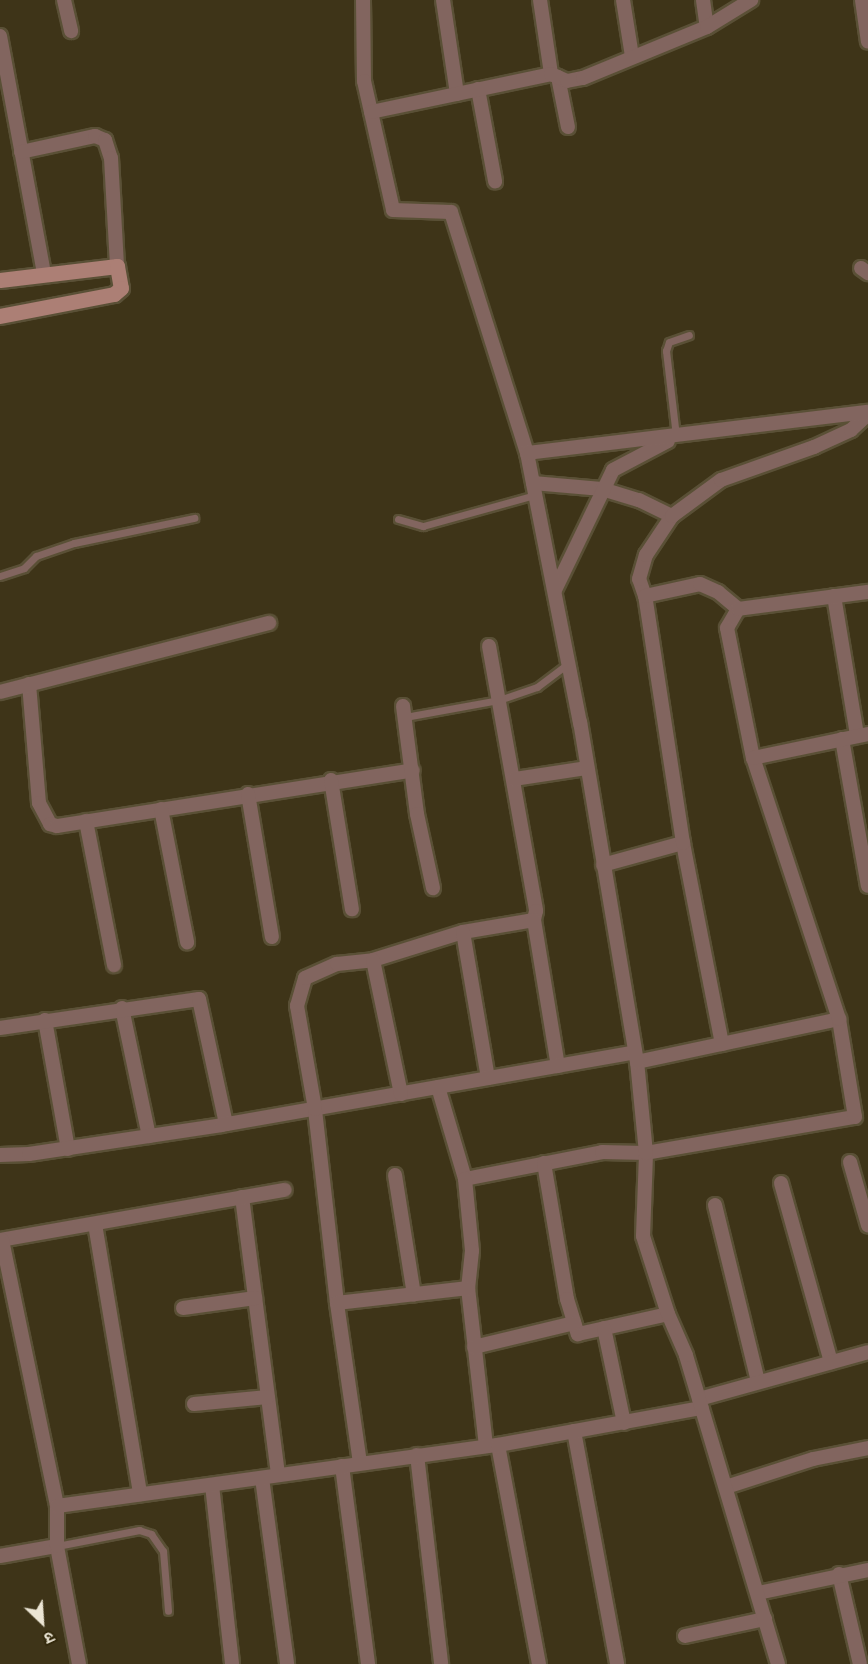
<!DOCTYPE html>
<meta charset="utf-8">
<style>
body{margin:0}
#map{position:relative;width:868px;height:1664px;overflow:hidden;background:#3e3418;font-family:"IBM Plex Sans","Noto Sans Devanagari",sans-serif}
div>[style]{position:absolute}
.roads{filter:drop-shadow(2px 0 #5a5036) drop-shadow(-2px 0 #5a5036) drop-shadow(0 2px #5a5036) drop-shadow(0 -2px #5a5036)}
.lane>*{height:7px;margin:-3.5px;padding:0 3.5px;transform-origin:3.5px;border-radius:3.5px;background:#82655f}
.street>*{height:14px;margin:-7px;padding:0 7px;transform-origin:7px;border-radius:7px;background:#82655f}
.secondary>*{height:15px;margin:-7.5px;padding:0 7.5px;transform-origin:7.5px;border-radius:7.5px;background:#ac7f75}
span{translate:-50% -50%;white-space:nowrap;text-align:center;line-height:1.15;-webkit-text-stroke:6px #342a0d;paint-order:stroke}
.north{position:absolute;left:12px;top:1592px;width:60px;height:60px;-webkit-text-stroke:4px #342a0d;paint-order:stroke;rotate:155deg;font-size:16px;font-weight:700;line-height:24px;text-align:center;color:#ebe5d4}
.north::after{content:'';display:block;margin:auto;width:21px;height:27px;background:#ebe5d4;clip-path:polygon(50% 0,100% 100%,50% 72%,0 100%)}
</style>
<div id="map">
<div class="roads">
<div class="lane">
<i style="left:676px;top:436px;width:86px;rotate:-96.7deg"></i>
<i style="left:666px;top:351px;width:9px;rotate:-72deg"></i>
<i style="left:669px;top:342px;width:21px;rotate:-19deg"></i>
<i style="left:398px;top:519px;width:26px;rotate:16deg"></i>
<i style="left:423px;top:526px;width:116px;rotate:-15.5deg"></i>
<i style="left:0;top:576px;width:25px;rotate:-18deg"></i>
<i style="left:24px;top:568px;width:17px;rotate:-45deg"></i>
<i style="left:36px;top:556px;width:40px;rotate:-18.9deg"></i>
<i style="left:74px;top:543px;width:123px;rotate:-11.8deg"></i>
<i style="left:405px;top:717px;width:96px;rotate:-10.3deg"></i>
<i style="left:499px;top:700px;width:40px;rotate:-18.9deg"></i>
<i style="left:537px;top:687px;width:39px;rotate:-37deg"></i>
<i style="left:57px;top:1546px;width:84px;rotate:-11deg"></i>
<i style="left:139px;top:1530px;width:13px;rotate:18deg"></i>
<i style="left:151px;top:1534px;width:21px;rotate:55deg"></i>
<i style="left:163px;top:1551px;width:60px;rotate:85.2deg"></i>
</div>
<div class="street">
<i style="left:64px;top:0;width:32px;rotate:77deg"></i>
<i style="left:363px;top:0;width:81px;rotate:89.3deg"></i>
<i style="left:364px;top:81px;width:132px;rotate:77.3deg"></i>
<i style="left:393px;top:210px;width:58px;rotate:2deg"></i>
<i style="left:451px;top:212px;width:253px;rotate:72.5deg"></i>
<i style="left:443px;top:0;width:95px;rotate:81.5deg"></i>
<i style="left:540px;top:0;width:75px;rotate:81.5deg"></i>
<i style="left:623px;top:0;width:57px;rotate:80.9deg"></i>
<i style="left:703px;top:0;width:27px;rotate:82deg"></i>
<i style="left:862px;top:0;width:42px;rotate:81.9deg"></i>
<i style="left:0;top:36px;width:241px;rotate:79.5deg"></i>
<i style="left:558px;top:77px;width:51px;rotate:78.7deg"></i>
<i style="left:478px;top:89px;width:94px;rotate:79.5deg"></i>
<i style="left:371px;top:112px;width:184px;rotate:-11.9deg"></i>
<i style="left:551px;top:74px;width:17px;rotate:24deg"></i>
<i style="left:567px;top:81px;width:16px;rotate:-11deg"></i>
<i style="left:583px;top:78px;width:134px;rotate:-22.4deg"></i>
<i style="left:707px;top:27px;width:52px;rotate:-31.5deg"></i>
<i style="left:21px;top:152px;width:76px;rotate:-12.2deg"></i>
<i style="left:95px;top:136px;width:11px;rotate:22deg"></i>
<i style="left:105px;top:140px;width:19px;rotate:72deg"></i>
<i style="left:111px;top:158px;width:108px;rotate:86.8deg"></i>
<i style="left:861px;top:268px;width:9px;rotate:36deg"></i>
<i style="left:533px;top:483px;width:69px;rotate:5deg"></i>
<i style="left:602px;top:489px;width:39px;rotate:17deg"></i>
<i style="left:639px;top:500px;width:37px;rotate:26deg"></i>
<i style="left:555px;top:590px;width:133px;rotate:-64.2deg"></i>
<i style="left:613px;top:470px;width:62px;rotate:-27.8deg"></i>
<i style="left:645px;top:596px;width:18px;rotate:-109deg"></i>
<i style="left:639px;top:579px;width:25px;rotate:-74deg"></i>
<i style="left:646px;top:555px;width:47px;rotate:-56.3deg"></i>
<i style="left:672px;top:516px;width:61px;rotate:-36.3deg"></i>
<i style="left:721px;top:480px;width:99px;rotate:-19.5deg"></i>
<i style="left:814px;top:447px;width:41px;rotate:-24.7deg"></i>
<i style="left:851px;top:430px;width:23px;rotate:-43deg"></i>
<i style="left:834px;top:596px;width:141px;rotate:80.6deg"></i>
<i style="left:738px;top:609px;width:22px;rotate:120deg"></i>
<i style="left:727px;top:628px;width:133px;rotate:78.7deg"></i>
<i style="left:489px;top:646px;width:269px;rotate:79.9deg"></i>
<i style="left:536px;top:911px;width:9px;rotate:103deg"></i>
<i style="left:29px;top:684px;width:119px;rotate:85.2deg"></i>
<i style="left:39px;top:803px;width:24px;rotate:62deg"></i>
<i style="left:50px;top:824px;width:7px;rotate:16deg"></i>
<i style="left:57px;top:826px;width:360px;rotate:-8.9deg"></i>
<i style="left:0;top:692px;width:278px;rotate:-14.4deg"></i>
<i style="left:403px;top:706px;width:109px;rotate:82.6deg"></i>
<i style="left:417px;top:814px;width:76px;rotate:77.8deg"></i>
<i style="left:842px;top:739px;width:149px;rotate:80deg"></i>
<i style="left:514px;top:779px;width:74px;rotate:-8.6deg"></i>
<i style="left:331px;top:780px;width:131px;rotate:80.8deg"></i>
<i style="left:248px;top:794px;width:145px;rotate:80.5deg"></i>
<i style="left:161px;top:809px;width:136px;rotate:78.9deg"></i>
<i style="left:86px;top:821px;width:147px;rotate:79deg"></i>
<i style="left:603px;top:865px;width:83px;rotate:-15.4deg"></i>
<i style="left:463px;top:932px;width:72px;rotate:-9.6deg"></i>
<i style="left:534px;top:920px;width:148px;rotate:80.7deg"></i>
<i style="left:373px;top:960px;width:94px;rotate:-17.3deg"></i>
<i style="left:463px;top:932px;width:148px;rotate:80.3deg"></i>
<i style="left:122px;top:1008px;width:131px;rotate:78.1deg"></i>
<i style="left:45px;top:1020px;width:131px;rotate:79.9deg"></i>
<i style="left:0;top:1028px;width:201px;rotate:-8.3deg"></i>
<i style="left:199px;top:999px;width:128px;rotate:77.8deg"></i>
<i style="left:722px;top:1044px;width:205px;rotate:-101deg"></i>
<i style="left:683px;top:843px;width:250px;rotate:-98.7deg"></i>
<i style="left:645px;top:596px;width:56px;rotate:-12.3deg"></i>
<i style="left:700px;top:584px;width:20px;rotate:24deg"></i>
<i style="left:718px;top:592px;width:26px;rotate:40deg"></i>
<i style="left:738px;top:609px;width:131px;rotate:-7.5deg"></i>
<i style="left:637px;top:1062px;width:207px;rotate:-12deg"></i>
<i style="left:438px;top:1087px;width:96px;rotate:73.6deg"></i>
<i style="left:465px;top:1179px;width:140px;rotate:-11.1deg"></i>
<i style="left:602px;top:1152px;width:44px;rotate:1.3deg"></i>
<i style="left:646px;top:1153px;width:212px;rotate:-9.8deg"></i>
<i style="left:855px;top:1117px;width:99px;rotate:-99.3deg"></i>
<i style="left:839px;top:1019px;width:275px;rotate:-108.2deg"></i>
<i style="left:753px;top:758px;width:117px;rotate:-11.8deg"></i>
<i style="left:0;top:1155px;width:29px;rotate:-2deg"></i>
<i style="left:29px;top:1154px;width:195px;rotate:-8.5deg"></i>
<i style="left:222px;top:1125px;width:419px;rotate:-10deg"></i>
<i style="left:850px;top:1162px;width:66px;rotate:74.1deg"></i>
<i style="left:544px;top:1163px;width:138px;rotate:80.4deg"></i>
<i style="left:567px;top:1299px;width:37px;rotate:73deg"></i>
<i style="left:578px;top:1334px;width:92px;rotate:-12.5deg"></i>
<i style="left:395px;top:1175px;width:121px;rotate:81deg"></i>
<i style="left:465px;top:1179px;width:72px;rotate:84.4deg"></i>
<i style="left:472px;top:1251px;width:37px;rotate:96deg"></i>
<i style="left:468px;top:1288px;width:159px;rotate:83.5deg"></i>
<i style="left:781px;top:1183px;width:186px;rotate:74.4deg"></i>
<i style="left:242px;top:1197px;width:280px;rotate:82.6deg"></i>
<i style="left:715px;top:1205px;width:182px;rotate:76.3deg"></i>
<i style="left:95px;top:1224px;width:274px;rotate:80.5deg"></i>
<i style="left:0;top:1240px;width:289px;rotate:-10deg"></i>
<i style="left:2px;top:1240px;width:272px;rotate:78.3deg"></i>
<i style="left:337px;top:1303px;width:195px;rotate:-96.5deg"></i>
<i style="left:315px;top:1109px;width:105px;rotate:-99.9deg"></i>
<i style="left:297px;top:1006px;width:29px;rotate:-74deg"></i>
<i style="left:305px;top:978px;width:35px;rotate:-24deg"></i>
<i style="left:337px;top:964px;width:36px;rotate:-6deg"></i>
<i style="left:373px;top:960px;width:137px;rotate:78.2deg"></i>
<i style="left:183px;top:1308px;width:73px;rotate:-7.9deg"></i>
<i style="left:604px;top:1328px;width:97px;rotate:78.1deg"></i>
<i style="left:474px;top:1347px;width:103px;rotate:-13.5deg"></i>
<i style="left:699px;top:1399px;width:175px;rotate:-15.5deg"></i>
<i style="left:194px;top:1404px;width:74px;rotate:-5.4deg"></i>
<i style="left:574px;top:1431px;width:237px;rotate:79.5deg"></i>
<i style="left:498px;top:1445px;width:223px;rotate:79.4deg"></i>
<i style="left:417px;top:1455px;width:210px;rotate:83.4deg"></i>
<i style="left:360px;top:1463px;width:162px;rotate:-98.2deg"></i>
<i style="left:337px;top:1303px;width:132px;rotate:-6.5deg"></i>
<i style="left:342px;top:1466px;width:200px;rotate:82.5deg"></i>
<i style="left:262px;top:1478px;width:188px;rotate:82.3deg"></i>
<i style="left:212px;top:1485px;width:180px;rotate:83.6deg"></i>
<i style="left:726px;top:1487px;width:91px;rotate:-17.8deg"></i>
<i style="left:813px;top:1459px;width:56px;rotate:-11.3deg"></i>
<i style="left:0;top:1556px;width:58px;rotate:-10deg"></i>
<i style="left:839px;top:1574px;width:92px;rotate:76.9deg"></i>
<i style="left:758px;top:1593px;width:112px;rotate:-11.8deg"></i>
<i style="left:685px;top:1636px;width:82px;rotate:-12deg"></i>
<i style="left:79px;top:1664px;width:120px;rotate:-100.6deg"></i>
<i style="left:57px;top:1546px;width:40px;rotate:-90deg"></i>
<i style="left:57px;top:1506px;width:445px;rotate:-7.9deg"></i>
<i style="left:498px;top:1445px;width:207px;rotate:-10.3deg"></i>
<i style="left:778px;top:1664px;width:322px;rotate:-106.6deg"></i>
<i style="left:686px;top:1355px;width:45px;rotate:-113.7deg"></i>
<i style="left:668px;top:1314px;width:82px;rotate:-107.8deg"></i>
<i style="left:643px;top:1236px;width:83px;rotate:-87.9deg"></i>
<i style="left:646px;top:1153px;width:91px;rotate:-95.6deg"></i>
<i style="left:637px;top:1062px;width:344px;rotate:-99.5deg"></i>
<i style="left:580px;top:723px;width:275px;rotate:-101.1deg"></i>
<i style="left:527px;top:453px;width:343px;rotate:-6.9deg"></i>
</div>
<div class="secondary">
<i style="left:0;top:280px;width:118px;rotate:-6.8deg"></i>
<i style="left:117px;top:266px;width:22px;rotate:80deg"></i>
<i style="left:121px;top:288px;width:9px;rotate:139deg"></i>
<i style="left:114px;top:294px;width:116px;rotate:169.1deg"></i>
</div>
</div>
<div class="north">उ</div>
</div>
